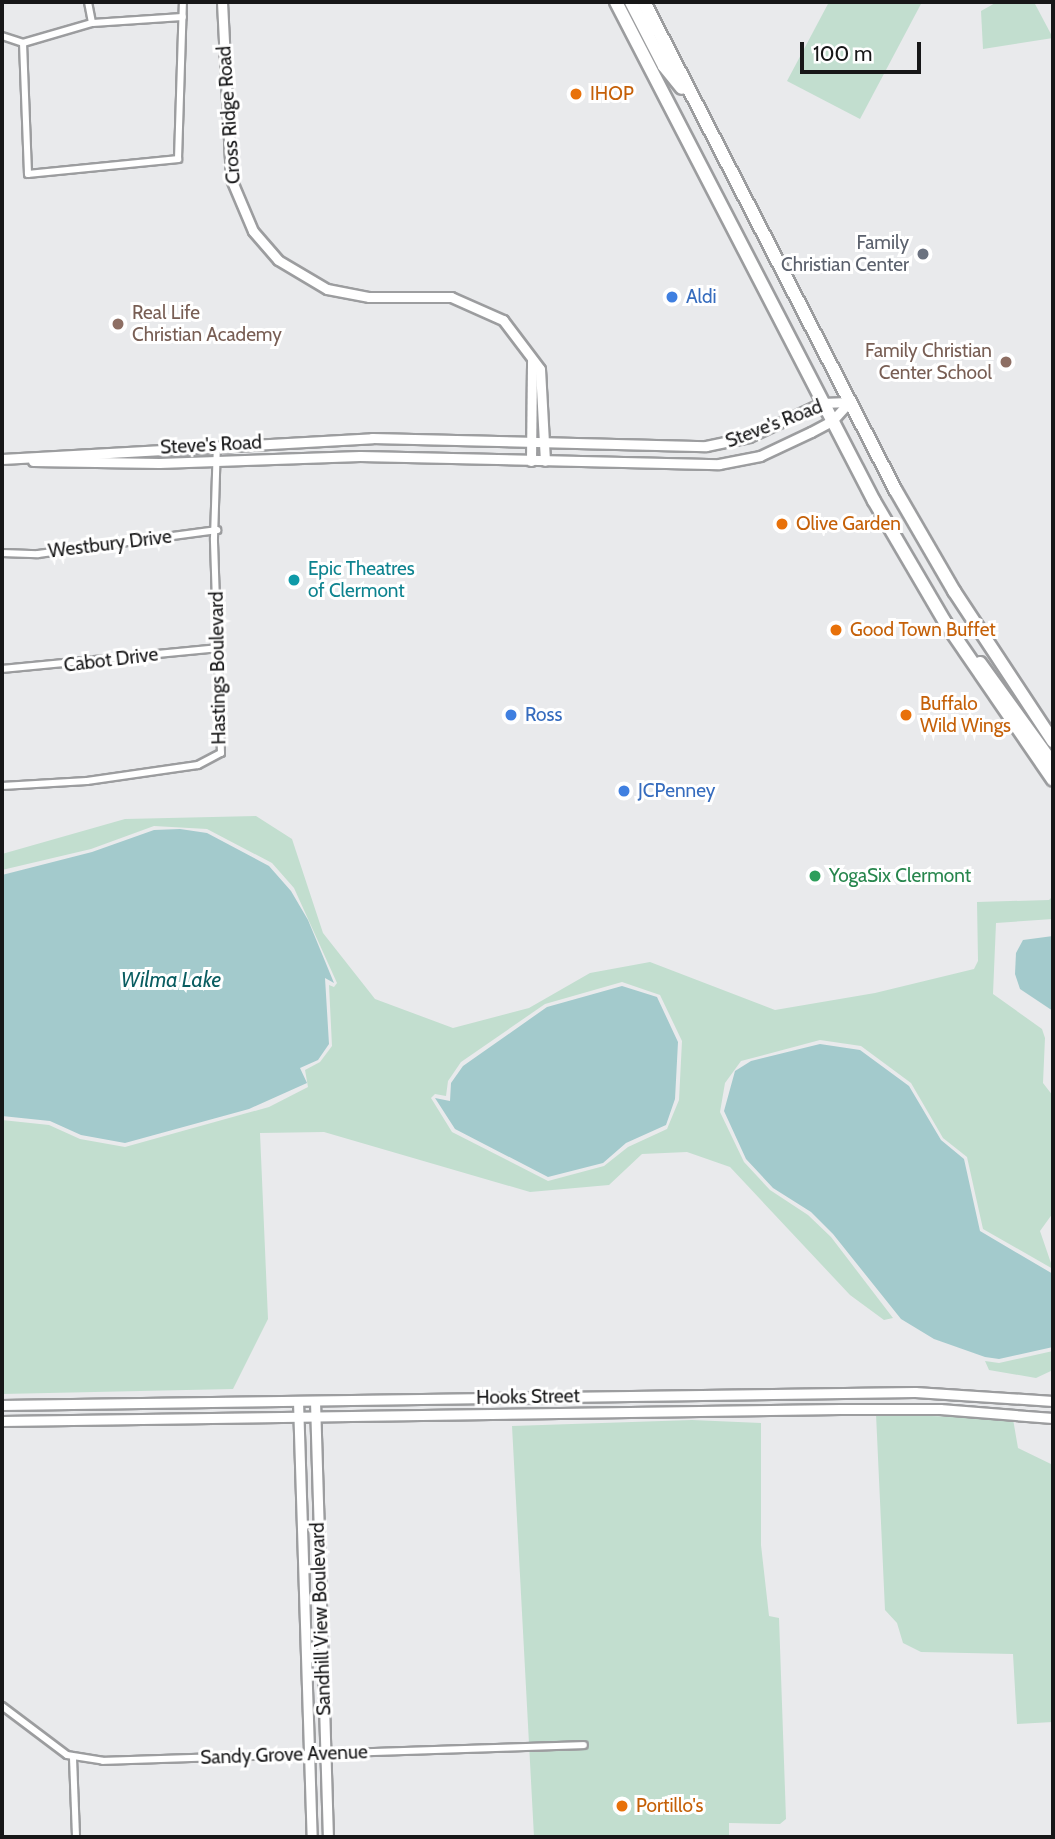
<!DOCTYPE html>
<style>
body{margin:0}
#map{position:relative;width:1055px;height:1839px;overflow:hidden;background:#e9eaec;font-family:Cabin,sans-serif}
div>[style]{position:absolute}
.green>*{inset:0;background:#c2decf}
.water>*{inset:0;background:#a3cacc}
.roads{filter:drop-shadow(2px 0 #9c9d9f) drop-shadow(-2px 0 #9c9d9f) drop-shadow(0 2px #9c9d9f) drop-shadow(0 -2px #9c9d9f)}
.street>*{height:6px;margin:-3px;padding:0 3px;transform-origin:3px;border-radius:3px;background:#fff}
.secondary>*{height:9px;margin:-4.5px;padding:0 4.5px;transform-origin:4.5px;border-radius:4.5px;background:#fff}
.highway>*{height:12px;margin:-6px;padding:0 6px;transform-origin:6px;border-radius:6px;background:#fff}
.dots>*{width:19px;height:19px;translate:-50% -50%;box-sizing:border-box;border:4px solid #fff;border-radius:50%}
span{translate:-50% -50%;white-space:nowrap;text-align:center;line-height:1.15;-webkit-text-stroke:6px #fff;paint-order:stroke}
.food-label{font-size:19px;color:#c56008}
.left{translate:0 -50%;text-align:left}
.street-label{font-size:19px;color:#171718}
.worship-label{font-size:19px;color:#5b616d}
.right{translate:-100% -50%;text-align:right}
.shop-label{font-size:19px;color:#366cbe}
.education-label{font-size:19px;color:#785e54}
.culture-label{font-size:19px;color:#0d838f}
.leisure-label{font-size:19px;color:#27864d}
.water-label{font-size:21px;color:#0a5d61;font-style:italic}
.frame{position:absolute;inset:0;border:4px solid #171718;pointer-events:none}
.scale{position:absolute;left:800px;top:42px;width:121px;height:32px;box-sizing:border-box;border:4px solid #171718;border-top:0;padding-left:9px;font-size:21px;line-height:24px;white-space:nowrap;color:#171718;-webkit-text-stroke:5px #fff;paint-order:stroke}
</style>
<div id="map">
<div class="green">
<i style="clip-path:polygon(829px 2px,922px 2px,860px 119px,787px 81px)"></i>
<i style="clip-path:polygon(997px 2px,1034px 2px,1053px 38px,983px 49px,981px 11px)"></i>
<i style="clip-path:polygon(evenodd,256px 816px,292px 839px,323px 933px,375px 999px,453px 1028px,529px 1008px,590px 973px,650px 962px,775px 1010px,875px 993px,974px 969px,978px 961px,977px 902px,1049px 900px,1053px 896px,1053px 919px,996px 923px,993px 994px,1042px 1029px,1045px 1038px,1043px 1083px,1053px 1096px,1053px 1213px,1040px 1231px,1053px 1269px,983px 1229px,967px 1157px,943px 1138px,911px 1083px,861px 1046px,820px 1040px,741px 1061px,725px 1083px,720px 1112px,744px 1162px,770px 1190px,808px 1215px,831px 1237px,893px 1318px,884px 1320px,850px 1295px,730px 1167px,687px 1152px,642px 1154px,609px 1185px,530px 1192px,324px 1132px,260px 1133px,268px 1319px,233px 1389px,2px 1394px,2px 1120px,49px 1125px,80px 1139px,125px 1147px,269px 1107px,308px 1087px,305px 1070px,320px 1062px,332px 1046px,329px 985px,334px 987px,337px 983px,294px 888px,272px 863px,207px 829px,154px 826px,91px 849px,2px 870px,2px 854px,125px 819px,256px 816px,622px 982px,660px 995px,682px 1041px,679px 1100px,667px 1129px,628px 1147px,604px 1166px,548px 1181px,452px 1132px,431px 1098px,435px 1094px,446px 1096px,448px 1081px,461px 1062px,545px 1004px,622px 982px)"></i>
<i style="clip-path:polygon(1053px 1351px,1053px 1370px,1036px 1378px,989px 1370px,985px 1361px,999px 1363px)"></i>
<i style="clip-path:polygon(876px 1414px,1013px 1419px,1018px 1448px,1053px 1465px,1053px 1722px,1017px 1724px,1013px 1654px,921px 1652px,903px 1643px,897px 1623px,885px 1610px)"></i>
<i style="clip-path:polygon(692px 1420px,761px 1423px,761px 1545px,769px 1616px,779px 1618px,786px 1819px,780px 1824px,729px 1823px,729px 1837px,534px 1837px,512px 1426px)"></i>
</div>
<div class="water">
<i style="clip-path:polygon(180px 829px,207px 833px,269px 866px,291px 891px,308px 920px,334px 983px,325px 978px,329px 1044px,318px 1060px,300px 1068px,307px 1083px,249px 1109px,125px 1143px,81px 1135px,50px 1121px,2px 1116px,2px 875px,92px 852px,154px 830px)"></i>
<i style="clip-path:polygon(1053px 936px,1053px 1011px,1020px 989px,1015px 974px,1016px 953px,1023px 940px)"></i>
<i style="clip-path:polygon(622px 986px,657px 997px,678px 1042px,675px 1099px,666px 1125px,626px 1143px,603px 1163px,548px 1177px,455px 1129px,435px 1098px,450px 1101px,451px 1083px,463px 1066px,547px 1007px)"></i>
<i style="clip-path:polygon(820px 1044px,860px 1050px,909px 1086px,941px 1140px,964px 1159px,980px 1231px,1053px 1274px,1053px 1347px,999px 1359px,985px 1357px,934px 1339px,901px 1319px,833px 1234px,811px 1212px,773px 1188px,746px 1159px,724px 1111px,735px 1071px,751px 1061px)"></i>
</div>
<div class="roads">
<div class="street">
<i style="left:88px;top:2px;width:21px;rotate:79deg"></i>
<i style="left:2px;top:36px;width:22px;rotate:18deg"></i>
<i style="left:23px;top:43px;width:131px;rotate:87.8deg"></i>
<i style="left:28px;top:174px;width:151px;rotate:-5.7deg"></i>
<i style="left:178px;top:159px;width:157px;rotate:-88.2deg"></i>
<i style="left:23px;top:43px;width:72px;rotate:-16.2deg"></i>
<i style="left:92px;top:23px;width:91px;rotate:-3.8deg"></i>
<i style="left:2px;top:553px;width:36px;rotate:2deg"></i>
<i style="left:38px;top:554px;width:181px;rotate:-7.6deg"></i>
<i style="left:2px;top:669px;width:218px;rotate:-5.5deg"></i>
<i style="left:2px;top:786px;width:85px;rotate:-3.4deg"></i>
<i style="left:87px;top:781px;width:112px;rotate:-8.2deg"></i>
<i style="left:198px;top:765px;width:26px;rotate:-28deg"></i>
<i style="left:221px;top:753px;width:215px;rotate:-91.9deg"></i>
<i style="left:214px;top:538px;width:93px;rotate:-88.2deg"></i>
<i style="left:2px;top:1706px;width:81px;rotate:37deg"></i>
<i style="left:67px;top:1755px;width:36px;rotate:9deg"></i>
<i style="left:103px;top:1761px;width:481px;rotate:-1.9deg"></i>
<i style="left:73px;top:1758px;width:79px;rotate:87.8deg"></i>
</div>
<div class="secondary">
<i style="left:222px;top:2px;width:177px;rotate:87.1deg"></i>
<i style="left:231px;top:179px;width:56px;rotate:67.1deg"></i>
<i style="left:253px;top:231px;width:38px;rotate:49deg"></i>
<i style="left:278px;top:260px;width:57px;rotate:30.6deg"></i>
<i style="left:327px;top:289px;width:43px;rotate:10.8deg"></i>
<i style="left:369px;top:297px;width:82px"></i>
<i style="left:451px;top:297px;width:57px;rotate:23.9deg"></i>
<i style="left:503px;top:320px;width:61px;rotate:52.9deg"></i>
<i style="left:540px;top:369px;width:92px;rotate:86.9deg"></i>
<i style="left:2px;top:459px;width:371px;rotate:-3.2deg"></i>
<i style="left:372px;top:438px;width:334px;rotate:1.4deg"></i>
<i style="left:706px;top:446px;width:44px;rotate:-11.8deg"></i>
<i style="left:749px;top:437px;width:81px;rotate:-25deg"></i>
<i style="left:822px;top:403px;width:27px;rotate:-2deg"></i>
<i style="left:33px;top:461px;width:126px;rotate:0.9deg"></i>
<i style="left:159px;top:463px;width:201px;rotate:-2deg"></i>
<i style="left:360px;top:456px;width:359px;rotate:1.3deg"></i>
<i style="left:719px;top:464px;width:42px;rotate:-11deg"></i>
<i style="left:760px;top:456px;width:56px;rotate:-25.2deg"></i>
<i style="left:811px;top:432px;width:24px;rotate:-28deg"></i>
<i style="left:832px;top:421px;width:25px;rotate:-48deg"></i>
<i style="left:531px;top:461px;width:101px;rotate:-89.4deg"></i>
<i style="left:298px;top:1401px;width:436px;rotate:88.2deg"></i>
<i style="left:315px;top:1401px;width:436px;rotate:88.3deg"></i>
<i style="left:2px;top:1405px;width:913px;rotate:-0.82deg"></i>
<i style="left:915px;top:1392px;width:138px;rotate:3.7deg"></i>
<i style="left:2px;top:1421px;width:838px;rotate:-0.82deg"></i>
<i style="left:840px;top:1409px;width:100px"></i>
<i style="left:940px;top:1409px;width:113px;rotate:4.6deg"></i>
</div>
<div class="highway">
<i style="left:616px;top:2px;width:562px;rotate:62.66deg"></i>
<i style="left:874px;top:501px;width:140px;rotate:59.6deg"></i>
<i style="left:945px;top:622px;width:191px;rotate:55.6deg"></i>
<i style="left:631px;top:2px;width:72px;rotate:62.7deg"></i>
<i style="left:664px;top:66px;width:28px;rotate:51deg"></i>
<i style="left:644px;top:2px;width:550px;rotate:62.74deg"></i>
<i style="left:896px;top:491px;width:116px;rotate:59.9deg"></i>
<i style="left:954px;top:591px;width:180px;rotate:56.6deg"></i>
<i style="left:980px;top:663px;width:125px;rotate:54.1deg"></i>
</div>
</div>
<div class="dots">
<i style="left:576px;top:94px;background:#e8710a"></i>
<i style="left:923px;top:254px;background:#6b7280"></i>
<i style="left:672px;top:297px;background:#3f7fe0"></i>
<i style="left:118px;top:324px;background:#8d6e63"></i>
<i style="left:1006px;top:362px;background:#8d6e63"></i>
<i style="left:782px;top:524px;background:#e8710a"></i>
<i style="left:294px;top:580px;background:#0f9aa8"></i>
<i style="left:836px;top:630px;background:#e8710a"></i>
<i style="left:511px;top:715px;background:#3f7fe0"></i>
<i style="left:906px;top:715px;background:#e8710a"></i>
<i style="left:624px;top:791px;background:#3f7fe0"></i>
<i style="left:815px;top:876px;background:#2e9e5b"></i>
<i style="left:622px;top:1806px;background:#e8710a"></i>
</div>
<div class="food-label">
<span class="left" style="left:590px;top:94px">IHOP</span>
<span class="left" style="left:796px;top:524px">Olive Garden</span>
<span class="left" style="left:850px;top:630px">Good Town Buffet</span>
<span class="left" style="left:920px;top:715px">Buffalo<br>Wild Wings</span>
<span class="left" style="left:636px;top:1806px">Portillo's</span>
</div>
<div class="street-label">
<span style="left:229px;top:115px;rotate:-94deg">Cross Ridge Road</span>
<span style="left:774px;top:424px;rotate:-21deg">Steve's Road</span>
<span style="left:211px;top:445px;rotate:-3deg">Steve's Road</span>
<span style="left:110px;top:544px;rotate:-7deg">Westbury Drive</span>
<span style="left:111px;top:660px;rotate:-7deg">Cabot Drive</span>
<span style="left:218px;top:668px;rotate:-91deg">Hastings Boulevard</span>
<span style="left:528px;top:1397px;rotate:-1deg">Hooks Street</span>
<span style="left:321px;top:1619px;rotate:-92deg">Sandhill View Boulevard</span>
<span style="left:284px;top:1755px;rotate:-2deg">Sandy Grove Avenue</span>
</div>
<div class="worship-label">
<span class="right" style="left:909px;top:254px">Family<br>Christian Center</span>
</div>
<div class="shop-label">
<span class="left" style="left:686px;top:297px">Aldi</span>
<span class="left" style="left:525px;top:715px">Ross</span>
<span class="left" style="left:638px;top:791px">JCPenney</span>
</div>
<div class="education-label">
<span class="left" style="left:132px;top:324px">Real Life<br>Christian Academy</span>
<span class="right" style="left:992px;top:362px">Family Christian<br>Center School</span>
</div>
<div class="culture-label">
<span class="left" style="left:308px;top:580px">Epic Theatres<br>of Clermont</span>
</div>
<div class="leisure-label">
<span class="left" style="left:829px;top:876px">YogaSix Clermont</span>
</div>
<div class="water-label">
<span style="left:171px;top:980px">Wilma Lake</span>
</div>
<div class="frame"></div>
<div class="scale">100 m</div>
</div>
